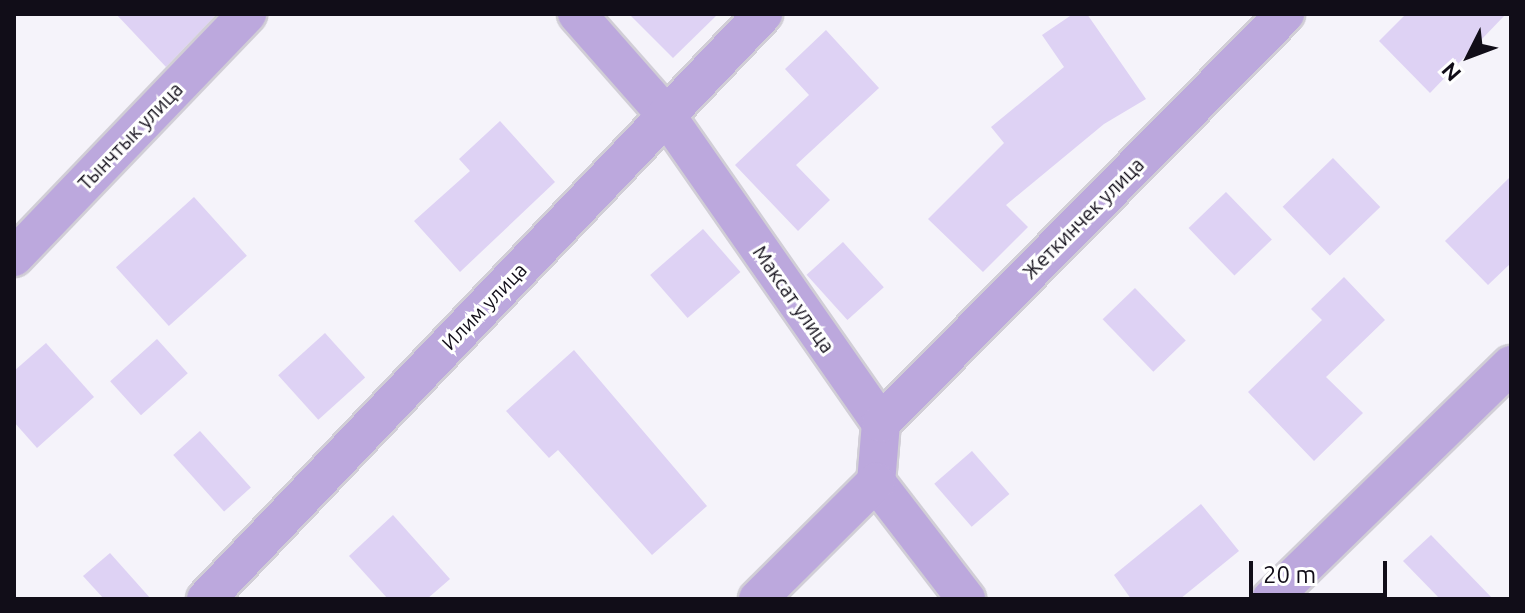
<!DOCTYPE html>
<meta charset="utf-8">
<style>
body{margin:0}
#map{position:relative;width:1525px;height:613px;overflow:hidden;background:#f5f3fa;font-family:Ubuntu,sans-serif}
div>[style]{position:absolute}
.building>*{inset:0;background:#ded2f4;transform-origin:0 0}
.roads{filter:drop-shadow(2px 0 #d1ced6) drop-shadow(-2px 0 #d1ced6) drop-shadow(0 2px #d1ced6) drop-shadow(0 -2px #d1ced6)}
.minor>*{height:38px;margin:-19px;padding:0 19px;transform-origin:19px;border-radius:19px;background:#bca8dd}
span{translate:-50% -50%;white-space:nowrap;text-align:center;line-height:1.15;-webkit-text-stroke:6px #fff;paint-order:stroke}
.street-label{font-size:20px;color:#110d18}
.frame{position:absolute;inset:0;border:16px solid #110d18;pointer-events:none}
.north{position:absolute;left:1429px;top:16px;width:80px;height:80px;-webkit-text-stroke:6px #fff;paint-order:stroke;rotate:228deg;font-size:22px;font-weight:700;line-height:32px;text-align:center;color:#110d18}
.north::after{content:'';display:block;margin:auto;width:28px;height:36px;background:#110d18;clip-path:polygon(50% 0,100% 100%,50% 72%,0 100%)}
.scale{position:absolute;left:1249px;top:561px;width:138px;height:36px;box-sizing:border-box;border:4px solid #110d18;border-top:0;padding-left:10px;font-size:24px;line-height:28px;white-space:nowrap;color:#110d18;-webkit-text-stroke:6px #fff;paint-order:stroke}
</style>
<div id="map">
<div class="building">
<i style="clip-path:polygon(116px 14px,217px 14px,166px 67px)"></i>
<i style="clip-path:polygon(629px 14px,718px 14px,673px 58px)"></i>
<i style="clip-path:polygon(1073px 14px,1087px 14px,1146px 99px,1104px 124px,1006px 205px,1028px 227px,983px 272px,928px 219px,1004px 143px,991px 127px,1064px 67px,1042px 35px)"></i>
<i style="clip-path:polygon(1406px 14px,1506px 14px,1430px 93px,1379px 41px)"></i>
<i style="clip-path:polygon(826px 30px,879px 88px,796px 165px,830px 200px,798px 231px,735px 165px,809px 95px,785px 69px)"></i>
<i style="clip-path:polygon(500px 121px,555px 182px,460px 272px,414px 221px,470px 171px,459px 159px)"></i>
<i style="left:1333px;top:158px;width:68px;height:70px;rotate:46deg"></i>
<i style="clip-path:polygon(1511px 176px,1511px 263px,1488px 285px,1445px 241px)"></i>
<i style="left:1226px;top:192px;width:66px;height:52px;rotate:46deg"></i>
<i style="left:194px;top:197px;width:79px;height:105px;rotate:48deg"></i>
<i style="left:703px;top:229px;width:57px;height:70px;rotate:49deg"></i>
<i style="left:843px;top:242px;width:61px;height:49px;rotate:48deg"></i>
<i style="clip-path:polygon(1344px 277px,1385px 320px,1326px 377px,1363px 413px,1314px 461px,1248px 392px,1322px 320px,1311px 309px)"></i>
<i style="left:1135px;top:288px;width:73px;height:45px;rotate:46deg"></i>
<i style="left:325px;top:333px;width:60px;height:63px;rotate:48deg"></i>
<i style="left:157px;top:339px;width:46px;height:63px;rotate:48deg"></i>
<i style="clip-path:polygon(46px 343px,94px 397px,37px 448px,14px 422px,14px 371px)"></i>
<i style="clip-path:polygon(574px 350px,707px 506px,652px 555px,558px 450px,549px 458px,506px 411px)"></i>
<i style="left:200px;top:431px;width:76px;height:36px;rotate:48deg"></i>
<i style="left:972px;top:451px;width:57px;height:50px;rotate:49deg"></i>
<i style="clip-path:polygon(1201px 504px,1239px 551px,1180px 599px,1131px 599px,1114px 575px)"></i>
<i style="clip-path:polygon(393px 515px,450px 579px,427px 599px,388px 599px,349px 556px)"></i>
<i style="clip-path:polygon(1431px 535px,1493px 599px,1440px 599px,1403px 561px)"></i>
<i style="clip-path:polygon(110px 553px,151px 599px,104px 599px,83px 576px)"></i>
</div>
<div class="roads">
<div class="minor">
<i style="left:577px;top:14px;width:135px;rotate:48.6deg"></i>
<i style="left:666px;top:115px;width:376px;rotate:55.1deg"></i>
<i style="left:881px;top:423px;width:59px;rotate:94.8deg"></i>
<i style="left:876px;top:482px;width:148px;rotate:52.4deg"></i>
<i style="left:14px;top:257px;width:337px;rotate:-46.2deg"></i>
<i style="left:881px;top:423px;width:575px;rotate:-45.35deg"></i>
<i style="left:206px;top:599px;width:808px;rotate:-46.4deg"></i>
<i style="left:758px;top:599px;width:166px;rotate:-44.8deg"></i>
<i style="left:1271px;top:599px;width:335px;rotate:-44.3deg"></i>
</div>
</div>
<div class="street-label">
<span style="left:130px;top:136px;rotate:-46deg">Тынчтык улица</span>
<span style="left:1083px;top:218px;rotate:-45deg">Жеткинчек улица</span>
<span style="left:794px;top:299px;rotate:55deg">Максат улица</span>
<span style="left:484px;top:306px;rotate:-46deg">Илим улица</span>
</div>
<div class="frame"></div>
<div class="north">N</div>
<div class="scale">20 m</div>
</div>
